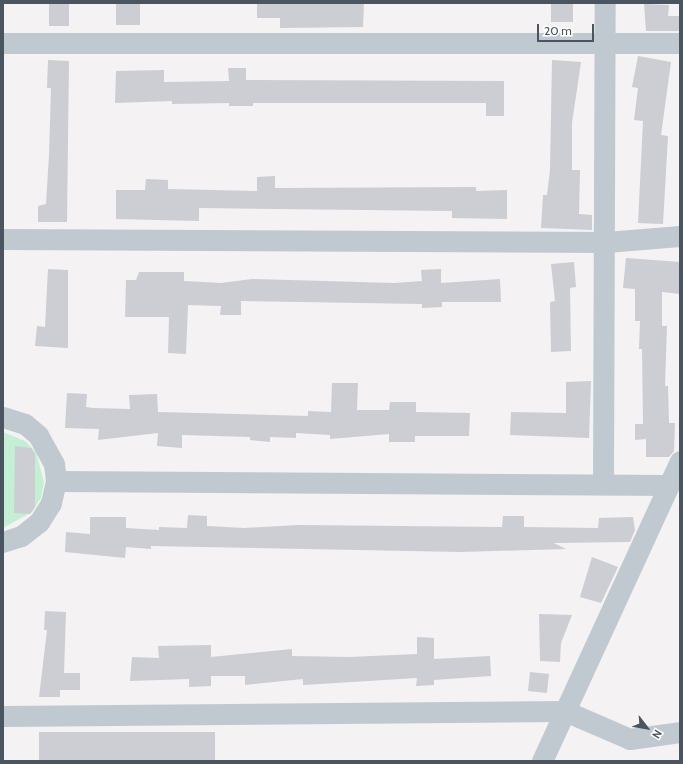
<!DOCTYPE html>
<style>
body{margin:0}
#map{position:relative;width:683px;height:764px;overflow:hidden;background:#f4f2f2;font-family:Cabin,sans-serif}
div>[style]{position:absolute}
.green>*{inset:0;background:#c4efd5}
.building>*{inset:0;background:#ccced4;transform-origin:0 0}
.minor>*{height:21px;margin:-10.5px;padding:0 10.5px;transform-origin:10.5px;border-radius:10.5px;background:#c1c9d0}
span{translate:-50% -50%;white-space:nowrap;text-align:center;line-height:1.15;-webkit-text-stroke:3px #fff;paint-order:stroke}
.frame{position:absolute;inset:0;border:4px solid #4a555f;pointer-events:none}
.north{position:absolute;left:627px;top:708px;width:40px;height:40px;-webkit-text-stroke:3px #fff;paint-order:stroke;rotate:121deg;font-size:11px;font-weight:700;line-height:16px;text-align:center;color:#4a555f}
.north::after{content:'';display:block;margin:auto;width:14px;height:18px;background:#4a555f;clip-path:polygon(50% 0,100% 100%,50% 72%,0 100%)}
.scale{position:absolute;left:537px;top:24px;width:57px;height:18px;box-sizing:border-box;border:2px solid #4a555f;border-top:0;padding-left:5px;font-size:12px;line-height:14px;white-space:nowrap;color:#4a555f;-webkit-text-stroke:3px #fff;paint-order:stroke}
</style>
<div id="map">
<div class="green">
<i style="clip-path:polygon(3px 432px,25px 441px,36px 452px,44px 482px,41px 498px,32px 512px,3px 528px)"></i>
</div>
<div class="building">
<i style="left:49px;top:3px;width:20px;height:23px"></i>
<i style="left:116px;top:3px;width:24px;height:22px"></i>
<i style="clip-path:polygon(257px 3px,364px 3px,363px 27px,280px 28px,280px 18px,257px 18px)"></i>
<i style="left:573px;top:3px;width:19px;height:22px;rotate:90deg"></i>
<i style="clip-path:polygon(644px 4px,669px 5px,668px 16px,680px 16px,680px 31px,646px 31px)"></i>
<i style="clip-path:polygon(638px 56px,671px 62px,661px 135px,668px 136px,663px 224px,638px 223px,643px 121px,634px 120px,638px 88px,632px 87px)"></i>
<i style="clip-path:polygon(48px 60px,69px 61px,67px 222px,38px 222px,38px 206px,46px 204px,49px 155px,51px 88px,47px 88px)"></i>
<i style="clip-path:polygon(552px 60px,581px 62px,572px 123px,572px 170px,580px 170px,579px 214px,592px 215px,592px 230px,541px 228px,543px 195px,547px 195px,550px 170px)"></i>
<i style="clip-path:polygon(228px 68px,246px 68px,246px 80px,504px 81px,504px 116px,486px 116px,486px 103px,253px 103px,253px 106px,229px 106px,229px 103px,172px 104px,172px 101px,115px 103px,116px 71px,164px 70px,164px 82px,229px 81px)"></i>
<i style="clip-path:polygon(275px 176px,275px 188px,476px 187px,476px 191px,507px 190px,507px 219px,452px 218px,452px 211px,199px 208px,199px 221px,116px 219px,116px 190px,145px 190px,146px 179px,168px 180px,168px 189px,257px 191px,257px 177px)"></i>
<i style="clip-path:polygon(626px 258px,680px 262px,680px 294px,662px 292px,662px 326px,667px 326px,665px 386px,668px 386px,669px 423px,675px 423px,674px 451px,669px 457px,646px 457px,646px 439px,635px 440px,635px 424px,643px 424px,642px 349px,639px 349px,640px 321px,635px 321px,635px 289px,623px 288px)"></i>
<i style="clip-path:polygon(574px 262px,576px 287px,570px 288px,571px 351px,551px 352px,550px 302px,555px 301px,551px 264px)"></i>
<i style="clip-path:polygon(48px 269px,68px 270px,68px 348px,35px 346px,37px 326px,45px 327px)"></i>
<i style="clip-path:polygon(441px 269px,441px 283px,500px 279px,501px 302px,442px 302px,442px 307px,422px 308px,422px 304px,241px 301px,241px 315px,220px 315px,221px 306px,188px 305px,186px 354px,168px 353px,169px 317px,125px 317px,126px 280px,136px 280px,139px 272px,184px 272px,184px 281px,221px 283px,252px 279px,394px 283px,422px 281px,421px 270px)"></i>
<i style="clip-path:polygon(591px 381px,589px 438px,510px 435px,511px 412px,566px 413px,566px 382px)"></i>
<i style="clip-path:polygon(332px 383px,358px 383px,357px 410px,389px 410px,390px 402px,416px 402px,416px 412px,470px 413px,469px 436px,415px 436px,415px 442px,389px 442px,389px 434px,330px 439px,330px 435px,296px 433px,296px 438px,270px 437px,270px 442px,250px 440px,250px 437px,182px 435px,182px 448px,157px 446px,158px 433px,98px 440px,99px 429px,65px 428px,67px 393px,87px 394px,86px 407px,93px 408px,130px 409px,129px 395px,157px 394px,158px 412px,308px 416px,308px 411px,331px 412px)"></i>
<i style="clip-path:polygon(15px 446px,31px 448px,35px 454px,35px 507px,30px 514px,14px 513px)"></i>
<i style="clip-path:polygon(188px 515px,207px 516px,207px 526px,244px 528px,298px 525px,502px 527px,503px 516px,524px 516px,524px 527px,598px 528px,599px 518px,633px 517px,635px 530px,630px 542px,554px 543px,566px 549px,461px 552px,151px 546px,151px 549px,126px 547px,125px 558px,65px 552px,66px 532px,90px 534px,90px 517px,126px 517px,126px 528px,159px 530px,159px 527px,187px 528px)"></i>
<i style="clip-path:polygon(592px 557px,618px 567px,601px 603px,580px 597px)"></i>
<i style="clip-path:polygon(45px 611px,66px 612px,64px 673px,80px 673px,80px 690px,60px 690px,60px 697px,39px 697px,47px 630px,44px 630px)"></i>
<i style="clip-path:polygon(539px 614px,572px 615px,561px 643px,560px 662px,540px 661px)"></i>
<i style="clip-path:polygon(417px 637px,434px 638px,434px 659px,490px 656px,491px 676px,434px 680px,434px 685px,416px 686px,417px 678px,303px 685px,303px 679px,245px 685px,245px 676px,211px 676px,211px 686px,189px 687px,189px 679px,130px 681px,132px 657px,159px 658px,158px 646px,211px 645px,211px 657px,292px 649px,292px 656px,349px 657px,417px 654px)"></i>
<i style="left:530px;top:672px;width:19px;height:19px;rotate:6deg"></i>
<i style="left:215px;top:732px;width:29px;height:176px;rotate:90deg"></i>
</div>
<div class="minor">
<i style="left:3px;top:43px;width:677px"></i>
<i style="left:3px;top:239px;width:603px;rotate:0.29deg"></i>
<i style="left:606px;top:242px;width:74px;rotate:-4.6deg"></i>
<i style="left:3px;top:417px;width:23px;rotate:18deg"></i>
<i style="left:25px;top:424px;width:17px;rotate:40deg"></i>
<i style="left:38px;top:435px;width:33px;rotate:61deg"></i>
<i style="left:54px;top:464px;width:17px;rotate:83deg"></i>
<i style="left:56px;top:481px;width:23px;rotate:103deg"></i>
<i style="left:51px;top:503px;width:22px;rotate:122deg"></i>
<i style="left:39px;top:522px;width:23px;rotate:142deg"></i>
<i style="left:21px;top:536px;width:19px;rotate:162deg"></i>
<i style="left:56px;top:481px;width:613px;rotate:0.37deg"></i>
<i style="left:603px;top:482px;width:479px;rotate:-89.8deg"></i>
<i style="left:3px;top:716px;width:562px;rotate:-0.51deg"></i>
<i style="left:565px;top:711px;width:71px;rotate:23.3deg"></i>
<i style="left:630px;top:739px;width:50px;rotate:-8deg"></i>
<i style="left:542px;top:761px;width:330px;rotate:-65.3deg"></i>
</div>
<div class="frame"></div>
<div class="north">N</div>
<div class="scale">20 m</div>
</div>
